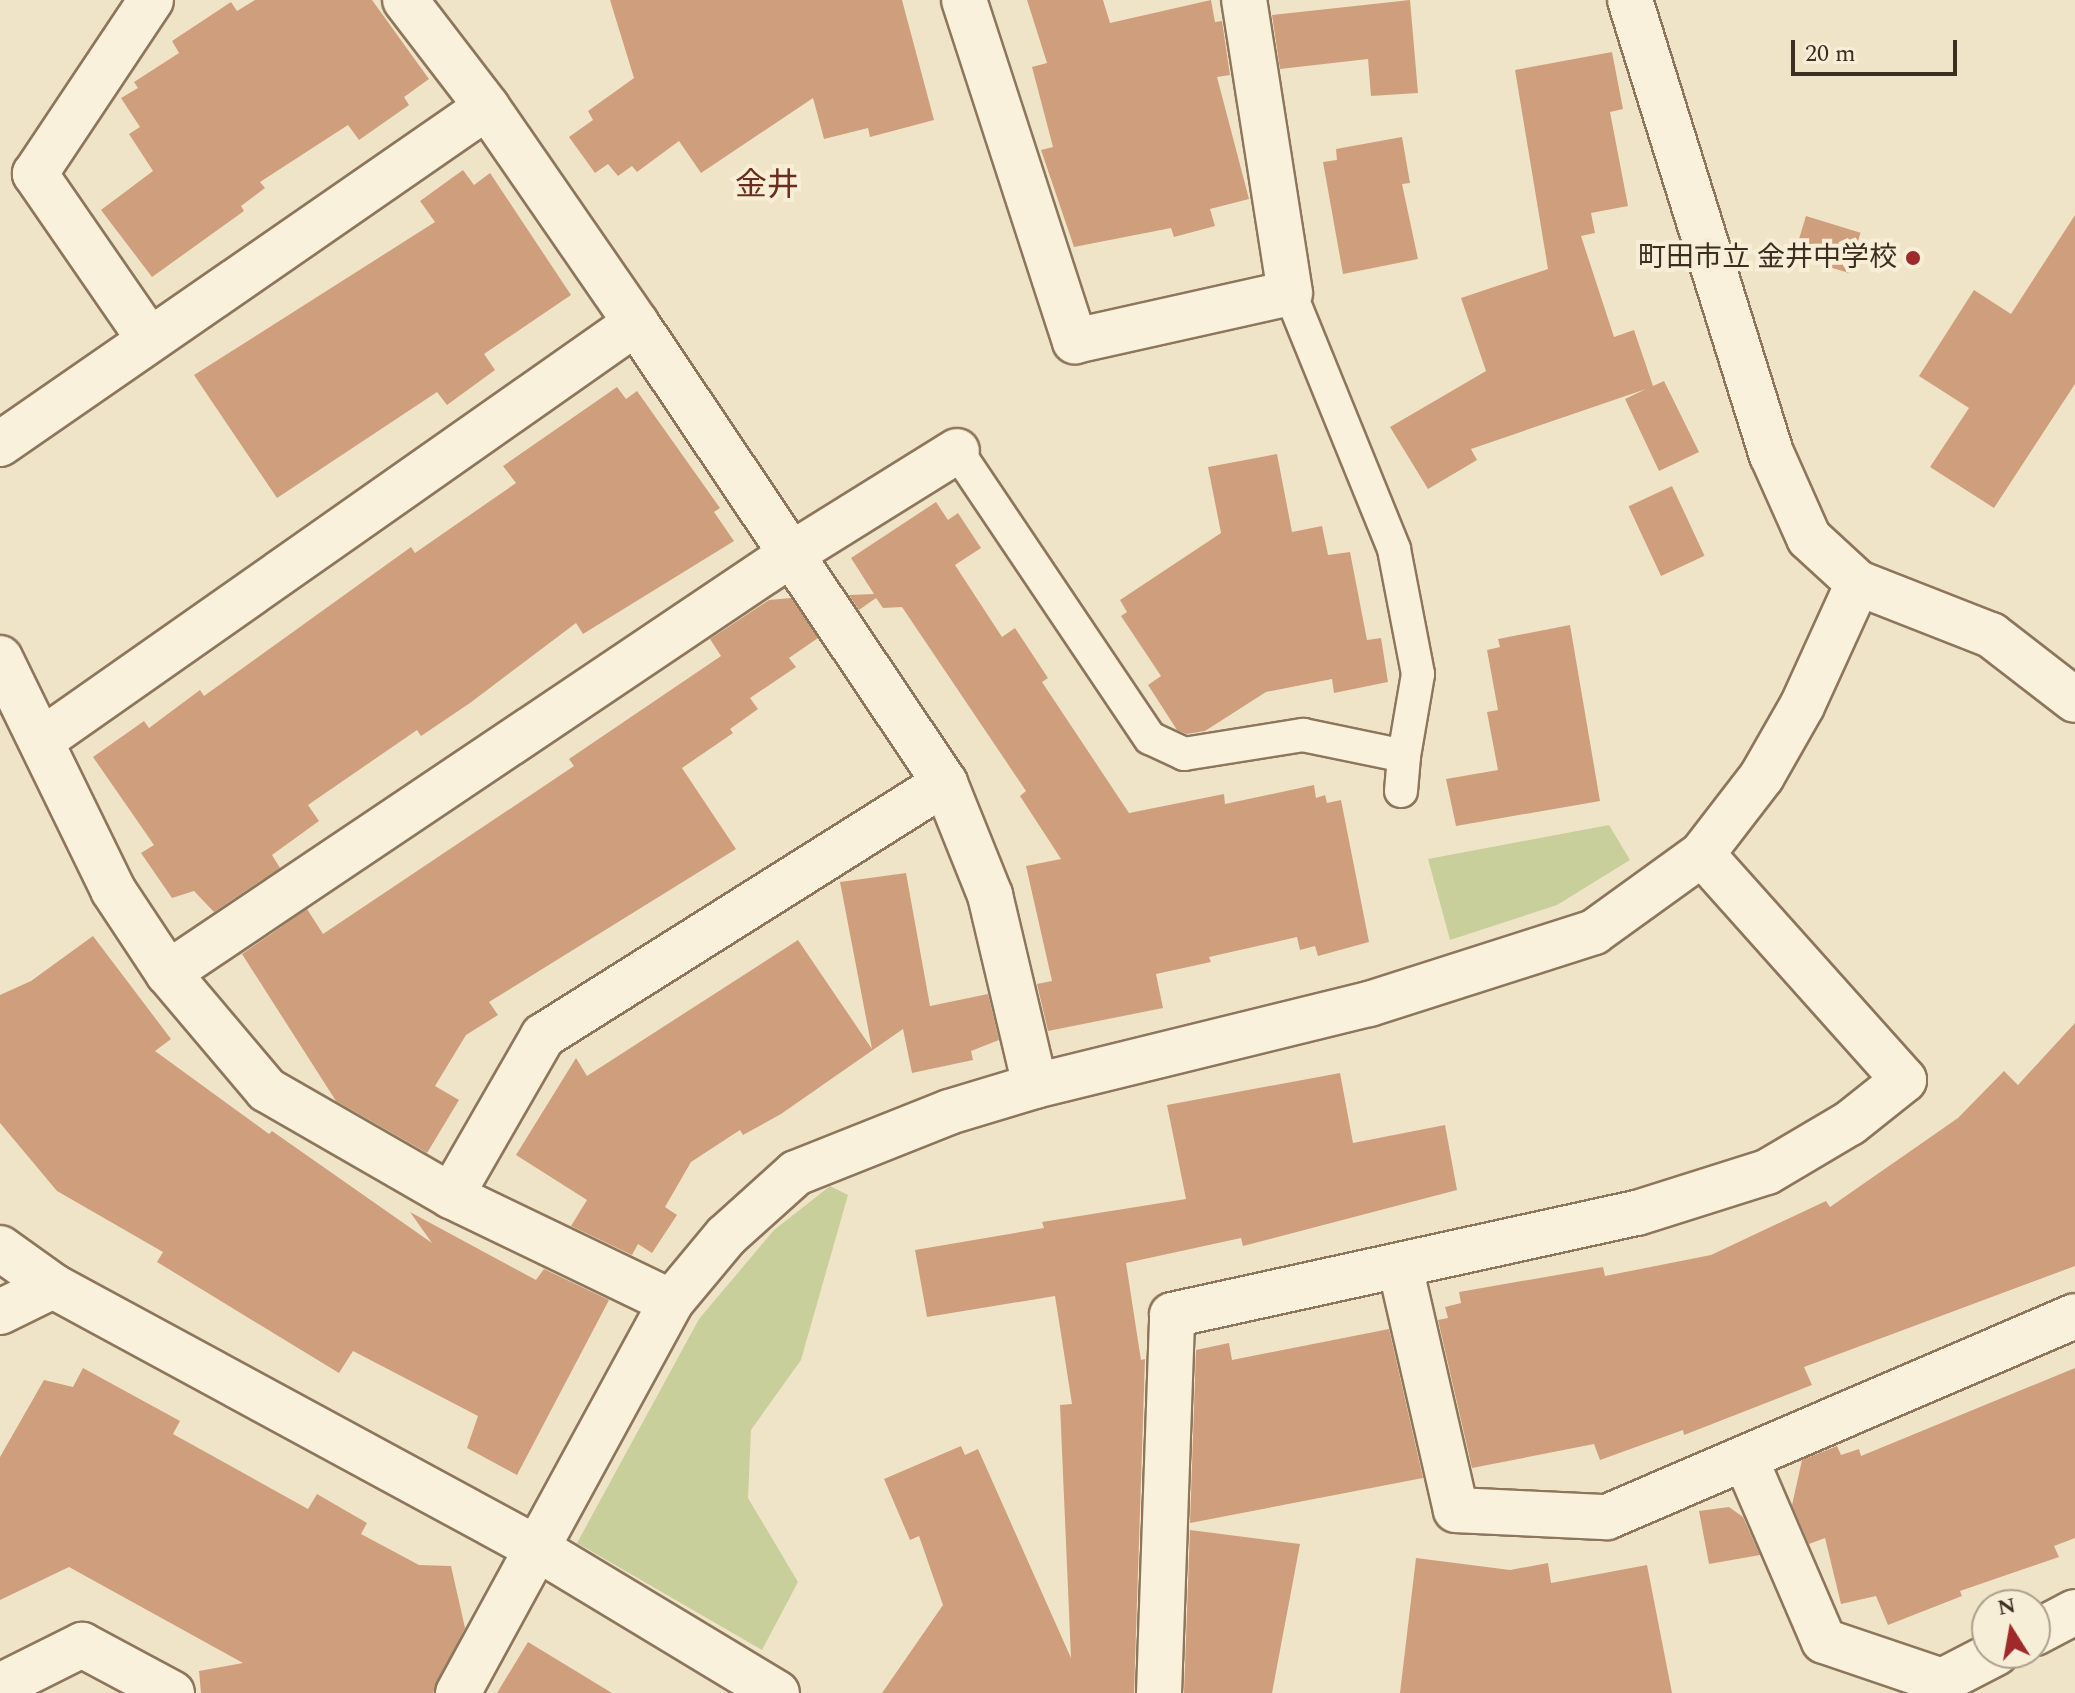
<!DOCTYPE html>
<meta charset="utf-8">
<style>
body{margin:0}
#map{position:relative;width:2075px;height:1693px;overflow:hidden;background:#f0e4c8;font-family:Spectral,"Noto Sans JP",serif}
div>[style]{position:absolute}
.green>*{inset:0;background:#c9cf9b}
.building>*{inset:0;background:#cf9f7d;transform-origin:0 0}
.roads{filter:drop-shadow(2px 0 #8d765c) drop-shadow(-2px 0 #8d765c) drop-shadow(0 2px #8d765c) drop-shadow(0 -2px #8d765c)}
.lane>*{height:32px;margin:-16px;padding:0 16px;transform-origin:16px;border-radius:16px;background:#faf1dc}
.street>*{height:44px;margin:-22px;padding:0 22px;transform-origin:22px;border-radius:22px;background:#faf1dc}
.secondary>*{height:44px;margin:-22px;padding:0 22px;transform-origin:22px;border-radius:22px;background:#faf1dc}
.dots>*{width:22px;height:22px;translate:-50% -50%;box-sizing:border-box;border:4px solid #f7eed8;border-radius:50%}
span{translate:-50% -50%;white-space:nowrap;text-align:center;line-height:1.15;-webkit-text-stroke:8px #f7eed8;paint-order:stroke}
.poi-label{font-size:28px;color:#3d2e20}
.right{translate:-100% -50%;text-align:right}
.quarter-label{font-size:32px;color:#6b2e1e}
.north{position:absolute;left:1971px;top:1589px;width:80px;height:80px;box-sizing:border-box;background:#f7eed8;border:2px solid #ada18e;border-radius:50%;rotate:349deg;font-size:22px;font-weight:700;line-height:32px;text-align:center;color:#3d2e20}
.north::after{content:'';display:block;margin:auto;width:28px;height:36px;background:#9e2a2b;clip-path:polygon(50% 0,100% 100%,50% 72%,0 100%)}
.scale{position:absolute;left:1791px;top:40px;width:166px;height:36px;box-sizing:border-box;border:4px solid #3d2e20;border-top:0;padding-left:10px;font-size:24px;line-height:28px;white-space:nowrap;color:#3d2e20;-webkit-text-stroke:6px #f7eed8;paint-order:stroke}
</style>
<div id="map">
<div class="green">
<i style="clip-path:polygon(1609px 825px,1630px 860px,1557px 905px,1450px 940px,1428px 859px)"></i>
<i style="clip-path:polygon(830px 1186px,848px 1195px,801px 1360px,751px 1430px,748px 1498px,798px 1582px,762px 1650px,577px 1543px,699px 1319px,774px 1230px)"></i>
</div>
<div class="building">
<i style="clip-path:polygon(255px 0,372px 0,429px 79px,404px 97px,409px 105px,359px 140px,348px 125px,260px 182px,265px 188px,241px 206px,244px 211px,152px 277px,101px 210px,153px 171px,129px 134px,140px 127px,121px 98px,138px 88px,134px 82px,179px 53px,172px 41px,231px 2px,237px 11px)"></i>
<i style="clip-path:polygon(610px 0,902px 0,934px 120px,870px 137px,868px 128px,824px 139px,813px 98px,701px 173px,679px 141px,637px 172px,632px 166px,618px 176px,608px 164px,595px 173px,569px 137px,593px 120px,588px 111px,634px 78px)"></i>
<i style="clip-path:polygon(1027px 0,1103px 0,1110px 23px,1211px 0,1215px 22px,1222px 21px,1230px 75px,1217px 77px,1249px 199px,1210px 209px,1215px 226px,1174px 237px,1171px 228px,1074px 247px,1041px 150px,1053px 147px,1032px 67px,1047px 63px)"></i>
<i style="clip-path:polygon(1410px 0,1418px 93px,1371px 96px,1368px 59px,1280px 69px,1272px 15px)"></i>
<i style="clip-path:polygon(1612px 52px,1623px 109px,1610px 112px,1628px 206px,1591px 213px,1595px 233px,1581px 236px,1614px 337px,1634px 330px,1653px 386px,1664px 381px,1699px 452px,1659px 471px,1625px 399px,1646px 389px,1471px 449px,1477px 460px,1428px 489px,1390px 427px,1486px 371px,1461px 298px,1548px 269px,1515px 70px)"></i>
<i style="clip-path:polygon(1402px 137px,1410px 183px,1402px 184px,1418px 259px,1343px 274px,1323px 162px,1337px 160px,1336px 149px)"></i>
<i style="clip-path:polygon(463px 170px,474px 185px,490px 173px,571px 295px,484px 354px,495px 370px,447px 405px,437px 392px,277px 498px,194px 375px,435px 222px,420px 201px)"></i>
<i style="clip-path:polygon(2075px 215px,2075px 384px,1994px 508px,1930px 467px,1969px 408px,1919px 376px,1974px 290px,2011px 314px)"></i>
<i style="left:1806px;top:216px;width:57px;height:42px;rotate:17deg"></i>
<i style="clip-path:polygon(617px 387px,626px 399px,637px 391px,720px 508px,714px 512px,734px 541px,583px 634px,576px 623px,470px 703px,421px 736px,417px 730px,308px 805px,319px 821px,272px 855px,280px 868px,214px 912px,194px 891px,172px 898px,141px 853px,154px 845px,93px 757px,144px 721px,149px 728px,200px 690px,204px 696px,411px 547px,415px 553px,516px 483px,503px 466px)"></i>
<i style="clip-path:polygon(1277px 454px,1292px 532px,1322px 526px,1328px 555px,1350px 552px,1367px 640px,1381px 638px,1388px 682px,1334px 693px,1332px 679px,1266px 692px,1205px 731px,1187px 734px,1177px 730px,1148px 685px,1161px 676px,1121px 616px,1127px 612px,1120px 600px,1221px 533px,1208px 467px)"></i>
<i style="left:1672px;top:486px;width:77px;height:48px;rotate:65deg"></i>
<i style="clip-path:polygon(936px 502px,948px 520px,958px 513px,981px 548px,955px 565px,1002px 637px,1015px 628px,1048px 678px,1042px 682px,1129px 813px,1224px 794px,1225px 804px,1314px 785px,1316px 798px,1325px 795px,1327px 803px,1341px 800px,1369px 942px,1318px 956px,1315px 946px,1300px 950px,1297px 937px,1209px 957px,1211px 962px,1156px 974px,1163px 1008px,1048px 1031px,1037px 984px,1052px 981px,1026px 866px,1061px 859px,1020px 796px,1026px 791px,902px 607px,883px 608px,876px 598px,859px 610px,849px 595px,874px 594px,851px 558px)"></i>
<i style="clip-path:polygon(791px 598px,818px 638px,789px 658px,796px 667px,750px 698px,758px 709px,730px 729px,733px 733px,682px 768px,736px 849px,489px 1002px,498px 1015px,466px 1035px,435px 1086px,459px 1100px,427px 1153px,336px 1101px,242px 954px,307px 909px,323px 934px,574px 766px,569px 759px,721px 656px,710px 639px,769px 600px)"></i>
<i style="clip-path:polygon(1570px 625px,1600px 801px,1456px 826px,1446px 779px,1498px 770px,1487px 712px,1498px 710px,1487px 650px,1500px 647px,1498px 639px)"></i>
<i style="clip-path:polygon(906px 873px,930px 1006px,988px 994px,999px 1040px,971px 1051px,973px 1060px,912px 1073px,903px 1029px,781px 1114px,743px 1135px,740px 1130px,691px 1162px,665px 1207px,677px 1215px,652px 1253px,638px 1244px,632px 1255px,571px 1226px,587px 1200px,516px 1155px,576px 1058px,587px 1076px,798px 940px,872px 1049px,840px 882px)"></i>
<i style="clip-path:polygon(93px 936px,171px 1039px,155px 1051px,269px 1134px,272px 1131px,432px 1243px,410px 1212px,536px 1280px,544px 1269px,609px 1300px,517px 1475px,467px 1448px,478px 1416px,353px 1351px,339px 1373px,157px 1262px,163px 1252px,57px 1191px,0 1123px,0 995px,31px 981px)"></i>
<i style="clip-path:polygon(2075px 1023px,2075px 1266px,1804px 1367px,1812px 1385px,1684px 1435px,1683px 1430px,1600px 1460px,1594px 1444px,1472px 1468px,1438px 1320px,1448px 1318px,1445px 1307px,1461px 1303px,1459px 1292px,1603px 1267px,1605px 1276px,1711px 1255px,1826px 1201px,1830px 1207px,1958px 1118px,2004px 1071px,2018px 1085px)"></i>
<i style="clip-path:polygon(1340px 1073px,1353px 1143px,1445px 1125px,1457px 1190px,1243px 1246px,1241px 1238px,1126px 1263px,1141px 1360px,1145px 1359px,1134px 1693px,882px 1693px,943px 1605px,919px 1536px,910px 1540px,884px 1479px,961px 1446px,965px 1455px,978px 1449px,1071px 1658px,1060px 1405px,1072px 1404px,1055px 1296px,927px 1317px,915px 1250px,1044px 1228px,1042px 1222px,1186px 1199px,1167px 1105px)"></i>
<i style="clip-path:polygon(1389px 1329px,1423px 1478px,1190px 1523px,1196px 1350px,1229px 1343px,1232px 1360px)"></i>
<i style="clip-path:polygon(83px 1368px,180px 1421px,173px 1434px,308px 1509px,317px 1494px,367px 1523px,361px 1534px,419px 1565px,451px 1566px,465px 1628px,433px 1693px,201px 1693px,199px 1671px,243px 1663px,69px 1567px,0 1600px,0 1457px,44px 1380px,73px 1387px)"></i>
<i style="clip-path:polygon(2075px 1368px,2075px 1538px,2054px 1546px,2059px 1557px,1960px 1591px,1962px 1596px,1888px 1625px,1876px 1596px,1841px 1604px,1825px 1538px,1809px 1544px,1792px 1505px,1802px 1460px,1837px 1446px,1841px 1455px,1859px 1449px,1861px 1456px)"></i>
<i style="clip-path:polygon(1729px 1507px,1743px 1517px,1760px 1555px,1709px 1564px,1699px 1511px)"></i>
<i style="clip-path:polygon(1190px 1530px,1300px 1544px,1272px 1693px,1184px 1693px)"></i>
<i style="clip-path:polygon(1416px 1558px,1510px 1570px,1548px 1563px,1551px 1583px,1647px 1565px,1672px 1693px,1400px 1693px)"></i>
<i style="clip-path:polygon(528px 1642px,612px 1693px,497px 1693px)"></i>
</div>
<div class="roads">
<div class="lane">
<i style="left:957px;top:451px;width:346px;rotate:56.1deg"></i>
<i style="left:1150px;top:738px;width:38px;rotate:25deg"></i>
<i style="left:1184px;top:754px;width:121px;rotate:-9.1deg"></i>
<i style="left:1303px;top:735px;width:103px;rotate:11.7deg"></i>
<i style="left:1404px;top:756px;width:83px;rotate:-80.3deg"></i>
<i style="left:1418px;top:674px;width:127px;rotate:-100.9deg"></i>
<i style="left:1394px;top:549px;width:276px;rotate:-112.1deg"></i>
<i style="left:1401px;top:791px;width:35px;rotate:-85deg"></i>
</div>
<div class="street">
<i style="left:405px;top:0;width:135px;rotate:52.5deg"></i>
<i style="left:487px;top:107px;width:262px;rotate:55.4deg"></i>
<i style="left:636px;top:323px;width:554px;rotate:56.11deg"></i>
<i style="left:945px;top:783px;width:121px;rotate:68.1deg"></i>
<i style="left:990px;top:895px;width:196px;rotate:76.7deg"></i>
<i style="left:964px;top:0;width:359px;rotate:72deg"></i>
<i style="left:1075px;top:341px;width:220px;rotate:-12.6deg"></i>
<i style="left:1290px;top:293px;width:297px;rotate:-98.9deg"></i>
<i style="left:1630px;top:0;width:477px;rotate:72.7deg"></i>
<i style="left:1772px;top:455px;width:91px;rotate:66deg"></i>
<i style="left:1809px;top:538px;width:67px;rotate:42.6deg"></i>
<i style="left:1858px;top:583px;width:143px;rotate:21.4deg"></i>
<i style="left:1991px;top:635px;width:106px;rotate:37.7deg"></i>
<i style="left:149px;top:339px;width:201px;rotate:-124.6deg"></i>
<i style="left:35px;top:174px;width:209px;rotate:-56.3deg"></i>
<i style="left:0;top:444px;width:592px;rotate:-34.68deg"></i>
<i style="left:0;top:658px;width:258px;rotate:64deg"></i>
<i style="left:113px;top:890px;width:100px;rotate:56.5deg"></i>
<i style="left:168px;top:973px;width:153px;rotate:49.8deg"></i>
<i style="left:267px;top:1090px;width:212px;rotate:29.9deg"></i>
<i style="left:451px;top:1196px;width:244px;rotate:25.7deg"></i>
<i style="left:42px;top:740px;width:726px;rotate:-35.07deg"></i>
<i style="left:168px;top:973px;width:753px;rotate:-33.9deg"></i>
<i style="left:793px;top:553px;width:193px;rotate:-31.9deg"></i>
<i style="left:451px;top:1196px;width:185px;rotate:-60.1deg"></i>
<i style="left:543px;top:1036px;width:475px;rotate:-32.2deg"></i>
<i style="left:0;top:1248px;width:65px;rotate:35.6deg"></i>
<i style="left:53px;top:1286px;width:552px;rotate:28.47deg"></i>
<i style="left:538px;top:1549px;width:279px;rotate:31.1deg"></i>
<i style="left:1400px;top:1266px;width:250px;rotate:77.1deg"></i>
<i style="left:1456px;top:1510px;width:151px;rotate:2.7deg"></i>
<i style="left:1607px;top:1517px;width:509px;rotate:-23.24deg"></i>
<i style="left:1745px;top:1458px;width:199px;rotate:66.7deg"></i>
<i style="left:1824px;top:1641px;width:125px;rotate:18.7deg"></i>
<i style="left:1942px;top:1681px;width:61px;rotate:-27.4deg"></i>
<i style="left:2035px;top:1633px;width:45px;rotate:-27.7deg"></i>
<i style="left:0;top:1686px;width:92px;rotate:-26.6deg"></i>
<i style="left:82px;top:1645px;width:102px;rotate:28.1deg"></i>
<i style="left:458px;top:1693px;width:445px;rotate:-61.4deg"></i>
<i style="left:671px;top:1302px;width:86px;rotate:-50.2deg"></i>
<i style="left:726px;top:1236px;width:94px;rotate:-42deg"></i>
<i style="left:796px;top:1173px;width:165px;rotate:-21.7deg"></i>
<i style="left:949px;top:1112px;width:90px;rotate:-16.8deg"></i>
<i style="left:1035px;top:1086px;width:344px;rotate:-13.8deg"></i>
<i style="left:1369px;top:1004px;width:236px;rotate:-17.7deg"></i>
<i style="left:1594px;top:932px;width:133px;rotate:-35.8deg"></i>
<i style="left:1702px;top:854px;width:98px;rotate:-52.4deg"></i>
<i style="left:1762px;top:776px;width:81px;rotate:-60.3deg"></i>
<i style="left:1802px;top:706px;width:135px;rotate:-65.5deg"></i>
<i style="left:1159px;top:1693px;width:378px;rotate:-88deg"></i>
<i style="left:1172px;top:1315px;width:476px;rotate:-12.4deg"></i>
<i style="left:1637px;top:1213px;width:136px;rotate:-17.5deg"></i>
<i style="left:1767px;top:1172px;width:96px;rotate:-30.6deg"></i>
<i style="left:1850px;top:1123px;width:69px;rotate:-38.5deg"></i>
<i style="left:1904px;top:1080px;width:303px;rotate:-131.8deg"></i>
</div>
<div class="secondary">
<i style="left:0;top:1312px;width:59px;rotate:-26.1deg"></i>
</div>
</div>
<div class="dots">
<i style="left:1913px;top:258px;background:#9e2a2b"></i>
</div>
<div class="poi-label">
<span class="right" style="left:1897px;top:258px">町田市立 金井中学校</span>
</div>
<div class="quarter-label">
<span style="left:767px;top:186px">金井</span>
</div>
<div class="north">N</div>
<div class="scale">20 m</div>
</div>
